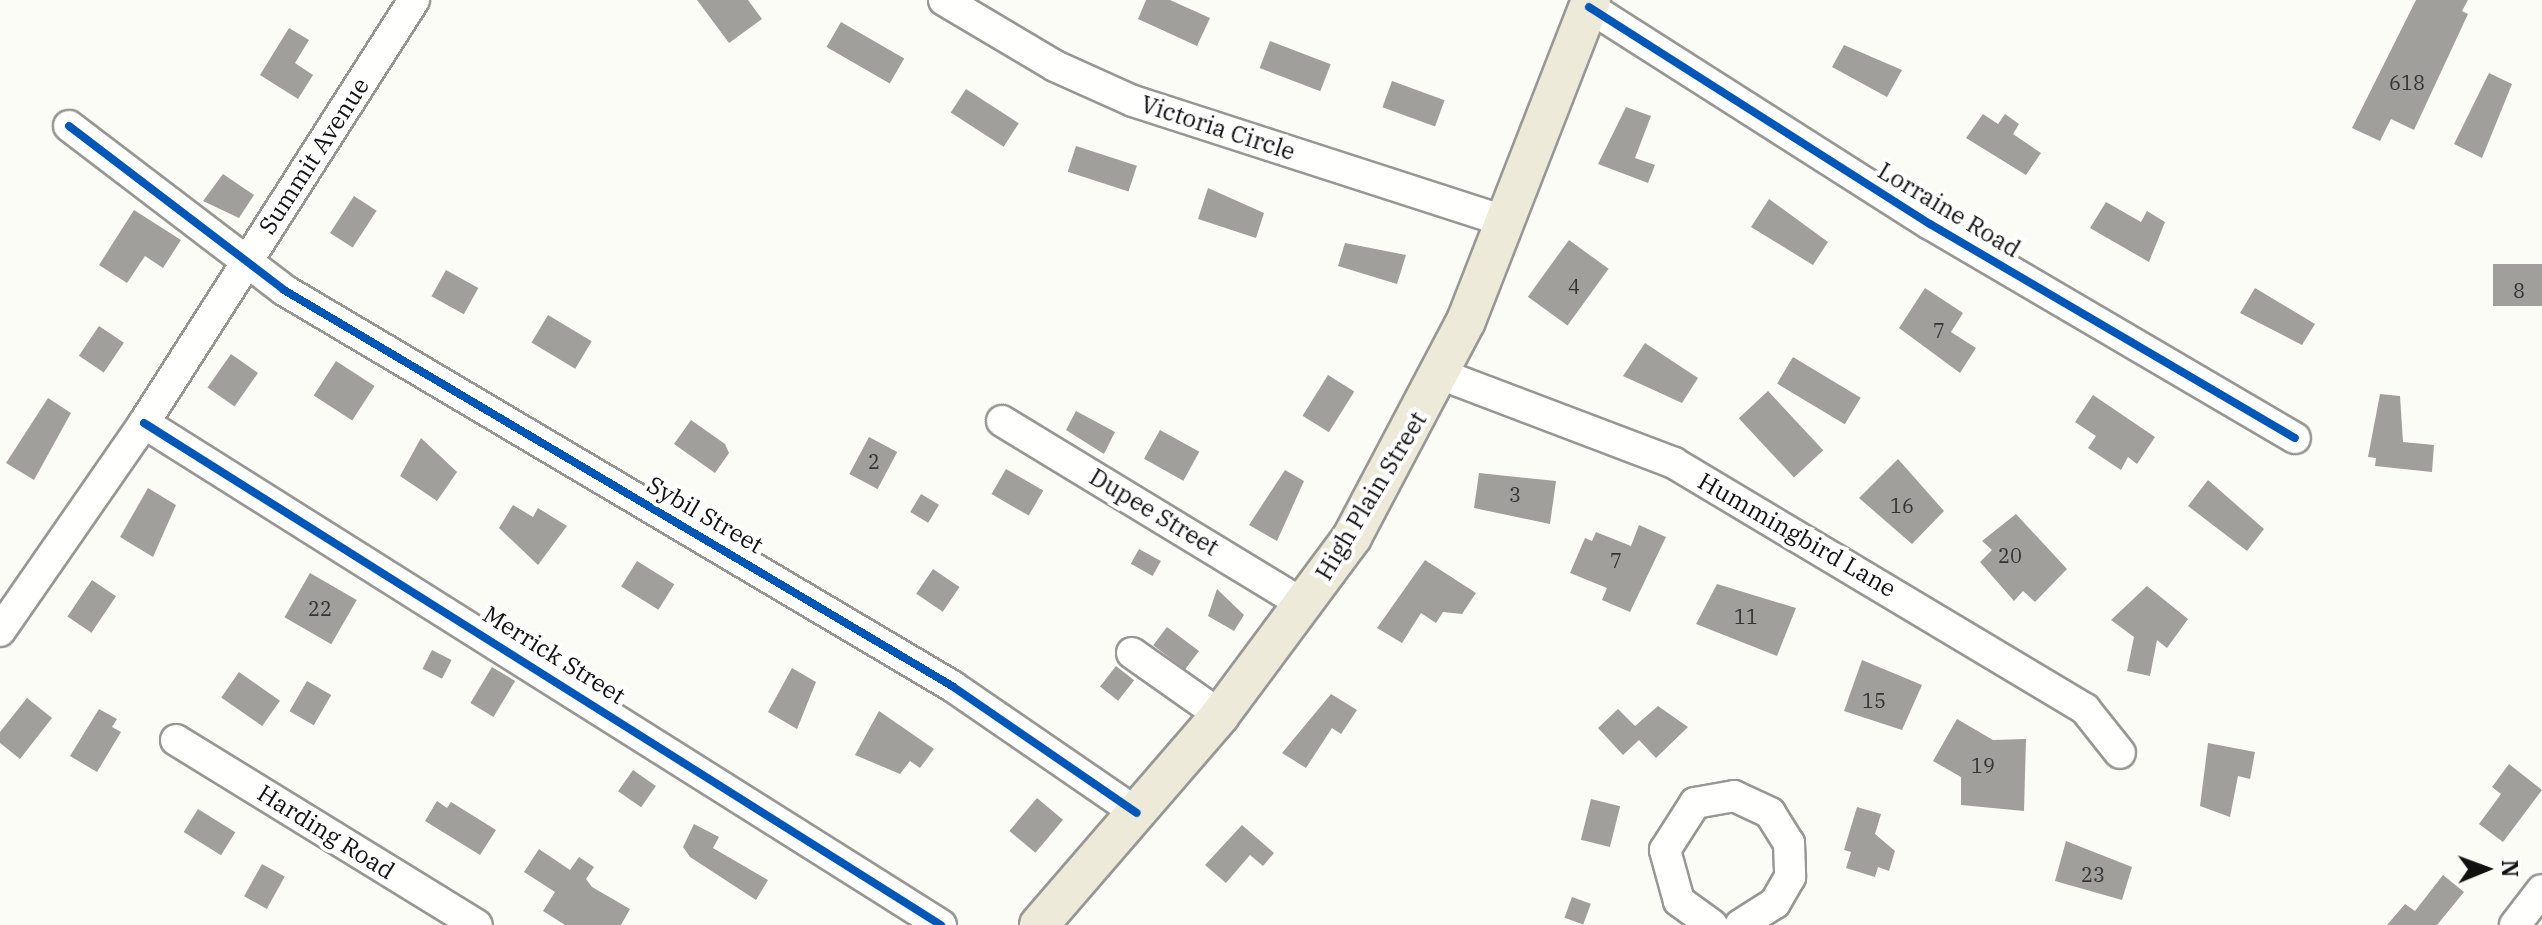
<!DOCTYPE html>
<style>
body{margin:0}
#map{position:relative;width:2542px;height:925px;overflow:hidden;background:#fcfcf7;font-family:"IBM Plex Serif",serif}
div>[style]{position:absolute}
.building>*{inset:0;background:#a09f9c;transform-origin:0 0}
.roads{filter:drop-shadow(2px 0 #979795) drop-shadow(-2px 0 #979795) drop-shadow(0 2px #979795) drop-shadow(0 -2px #979795)}
.minor>*{height:30px;margin:-15px;padding:0 15px;transform-origin:15px;border-radius:15px;background:#fffffe}
.major>*{height:38px;margin:-19px;padding:0 19px;transform-origin:19px;border-radius:19px;background:#eeeada}
.cycleway>*{height:8px;margin:-4px;padding:0 4px;transform-origin:4px;border-radius:4px;background:#0057b8}
span{translate:-50% -50%;white-space:nowrap;text-align:center;line-height:1.15;-webkit-text-stroke:8px #fff;paint-order:stroke}
.number-label{font-size:20px;color:#353434}
.number-label span{-webkit-text-stroke-width:0}
.street-label{font-size:24px;color:#111}
.north{position:absolute;left:2446px;top:829px;width:80px;height:80px;-webkit-text-stroke:6px #fff;paint-order:stroke;rotate:89deg;font-size:22px;font-weight:700;line-height:32px;text-align:center;color:#111}
.north::after{content:'';display:block;margin:auto;width:28px;height:36px;background:#111;clip-path:polygon(50% 0,100% 100%,50% 72%,0 100%)}
</style>
<div id="map">
<div class="building">
<i style="clip-path:polygon(697px 0,748px 0,762px 19px,729px 43px)"></i>
<i style="clip-path:polygon(1146px 0,1170px 0,1210px 18px,1197px 46px,1138px 19px)"></i>
<i style="clip-path:polygon(2416px 0,2468px 0,2462px 11px,2468px 14px,2414px 130px,2391px 119px,2380px 141px,2352px 128px)"></i>
<i style="left:841px;top:22px;width:73px;height:29px;rotate:30deg"></i>
<i style="clip-path:polygon(289px 28px,309px 40px,295px 63px,313px 75px,298px 99px,260px 75px)"></i>
<i style="left:1270px;top:41px;width:65px;height:29px;rotate:21deg"></i>
<i style="clip-path:polygon(1844px 45px,1902px 70px,1887px 97px,1832px 67px)"></i>
<i style="clip-path:polygon(2489px 73px,2512px 84px,2482px 158px,2454px 144px)"></i>
<i style="left:1392px;top:81px;width:56px;height:28px;rotate:20deg"></i>
<i style="left:966px;top:89px;width:63px;height:28px;rotate:33deg"></i>
<i style="clip-path:polygon(1626px 107px,1651px 116px,1635px 158px,1655px 165px,1648px 183px,1598px 164px)"></i>
<i style="clip-path:polygon(1983px 114px,1998px 124px,2005px 114px,2019px 124px,2013px 134px,2041px 153px,2026px 175px,1966px 138px)"></i>
<i style="left:1076px;top:146px;width:64px;height:27px;rotate:18deg"></i>
<i style="clip-path:polygon(223px 174px,254px 195px,239px 218px,203px 201px)"></i>
<i style="clip-path:polygon(1208px 188px,1264px 213px,1256px 238px,1198px 219px)"></i>
<i style="left:354px;top:196px;width:27px;height:44px;rotate:33deg"></i>
<i style="clip-path:polygon(1769px 199px,1828px 242px,1813px 265px,1751px 227px)"></i>
<i style="clip-path:polygon(2106px 202px,2141px 222px,2147px 211px,2165px 222px,2149px 262px,2090px 228px)"></i>
<i style="clip-path:polygon(134px 210px,181px 240px,163px 268px,145px 256px,127px 283px,99px 265px)"></i>
<i style="left:1569px;top:240px;width:49px;height:70px;rotate:36deg"></i>
<i style="clip-path:polygon(1345px 243px,1406px 255px,1397px 284px,1338px 266px)"></i>
<i style="left:2542px;top:264px;width:42px;height:49px;rotate:90deg"></i>
<i style="left:446px;top:270px;width:37px;height:30px;rotate:29deg"></i>
<i style="clip-path:polygon(1925px 288px,1963px 313px,1951px 332px,1976px 348px,1960px 373px,1899px 328px)"></i>
<i style="clip-path:polygon(2255px 288px,2315px 324px,2302px 345px,2240px 313px)"></i>
<i style="left:548px;top:315px;width:51px;height:32px;rotate:31deg"></i>
<i style="left:99px;top:326px;width:30px;height:36px;rotate:34deg"></i>
<i style="clip-path:polygon(1645px 343px,1698px 378px,1682px 403px,1623px 376px)"></i>
<i style="left:231px;top:354px;width:33px;height:41px;rotate:35deg"></i>
<i style="left:1793px;top:357px;width:79px;height:31px;rotate:31deg"></i>
<i style="left:336px;top:361px;width:46px;height:41px;rotate:33deg"></i>
<i style="left:1328px;top:375px;width:31px;height:48px;rotate:32deg"></i>
<i style="left:1768px;top:391px;width:81px;height:40px;rotate:47deg"></i>
<i style="clip-path:polygon(2380px 394px,2400px 396px,2403px 442px,2434px 445px,2432px 472px,2375px 466px,2376px 458px,2368px 457px)"></i>
<i style="clip-path:polygon(2093px 395px,2155px 437px,2137px 464px,2128px 457px,2121px 470px,2088px 448px,2096px 436px,2075px 422px)"></i>
<i style="clip-path:polygon(48px 398px,71px 413px,34px 480px,6px 463px)"></i>
<i style="clip-path:polygon(1076px 411px,1115px 432px,1104px 454px,1066px 430px)"></i>
<i style="clip-path:polygon(691px 420px,725px 444px,729px 453px,715px 473px,674px 444px)"></i>
<i style="left:1160px;top:430px;width:45px;height:33px;rotate:29deg"></i>
<i style="left:869px;top:437px;width:32px;height:42px;rotate:28deg"></i>
<i style="clip-path:polygon(421px 438px,457px 472px,437px 501px,400px 476px)"></i>
<i style="clip-path:polygon(1898px 459px,1944px 511px,1912px 544px,1859px 498px)"></i>
<i style="left:1006px;top:469px;width:43px;height:29px;rotate:30deg"></i>
<i style="clip-path:polygon(1285px 470px,1304px 481px,1277px 541px,1249px 525px)"></i>
<i style="clip-path:polygon(1479px 473px,1556px 481px,1550px 524px,1474px 508px)"></i>
<i style="clip-path:polygon(2208px 480px,2264px 529px,2247px 551px,2188px 506px)"></i>
<i style="clip-path:polygon(148px 488px,176px 505px,153px 557px,120px 537px)"></i>
<i style="left:921px;top:494px;width:21px;height:21px;rotate:31deg"></i>
<i style="clip-path:polygon(513px 505px,533px 517px,538px 508px,567px 526px,538px 565px,499px 528px)"></i>
<i style="clip-path:polygon(2016px 514px,2067px 569px,2035px 602px,2023px 591px,2014px 601px,1980px 562px,1992px 550px,1982px 541px)"></i>
<i style="clip-path:polygon(1639px 525px,1666px 537px,1630px 612px,1602px 600px,1607px 588px,1570px 573px,1585px 538px,1592px 541px,1596px 532px,1631px 546px)"></i>
<i style="left:1139px;top:549px;width:25px;height:17px;rotate:29deg"></i>
<i style="clip-path:polygon(1425px 560px,1476px 593px,1462px 614px,1443px 612px,1436px 623px,1421px 613px,1402px 643px,1377px 628px)"></i>
<i style="left:637px;top:561px;width:44px;height:30px;rotate:32deg"></i>
<i style="left:933px;top:569px;width:32px;height:30px;rotate:34deg"></i>
<i style="left:310px;top:573px;width:54px;height:51px;rotate:30deg"></i>
<i style="left:92px;top:580px;width:29px;height:44px;rotate:34deg"></i>
<i style="clip-path:polygon(1717px 584px,1796px 608px,1777px 656px,1696px 624px)"></i>
<i style="clip-path:polygon(2147px 586px,2188px 619px,2167px 648px,2157px 640px,2150px 676px,2127px 671px,2134px 637px,2111px 620px)"></i>
<i style="clip-path:polygon(1217px 589px,1244px 615px,1234px 631px,1208px 616px)"></i>
<i style="left:1167px;top:627px;width:40px;height:23px;rotate:37deg"></i>
<i style="left:432px;top:650px;width:22px;height:21px;rotate:27deg"></i>
<i style="clip-path:polygon(1862px 660px,1922px 685px,1902px 730px,1844px 711px)"></i>
<i style="left:1116px;top:666px;width:23px;height:26px;rotate:38deg"></i>
<i style="left:492px;top:667px;width:27px;height:42px;rotate:31deg"></i>
<i style="clip-path:polygon(792px 668px,816px 682px,797px 729px,768px 712px)"></i>
<i style="left:239px;top:672px;width:50px;height:31px;rotate:35deg"></i>
<i style="left:307px;top:681px;width:28px;height:35px;rotate:30deg"></i>
<i style="clip-path:polygon(1331px 694px,1357px 710px,1341px 734px,1332px 728px,1306px 768px,1282px 753px)"></i>
<i style="clip-path:polygon(27px 698px,52px 718px,20px 759px,0 743px,0 732px)"></i>
<i style="clip-path:polygon(1658px 706px,1688px 727px,1656px 758px,1639px 740px,1623px 755px,1598px 728px,1618px 709px,1635px 726px)"></i>
<i style="clip-path:polygon(99px 709px,117px 719px,112px 727px,121px 732px,97px 772px,70px 756px)"></i>
<i style="clip-path:polygon(879px 711px,934px 749px,920px 768px,910px 761px,900px 774px,855px 755px)"></i>
<i style="clip-path:polygon(1957px 719px,1993px 740px,2026px 739px,2024px 811px,1961px 805px,1961px 777px,1933px 761px)"></i>
<i style="clip-path:polygon(2208px 743px,2255px 752px,2250px 779px,2238px 776px,2230px 817px,2200px 806px)"></i>
<i style="clip-path:polygon(2509px 764px,2542px 790px,2503px 842px,2479px 824px,2501px 794px,2492px 787px)"></i>
<i style="left:633px;top:770px;width:28px;height:26px;rotate:35deg"></i>
<i style="left:1037px;top:798px;width:34px;height:43px;rotate:40deg"></i>
<i style="left:1591px;top:799px;width:30px;height:42px;rotate:14deg"></i>
<i style="clip-path:polygon(437px 801px,447px 808px,451px 802px,496px 830px,480px 855px,425px 821px)"></i>
<i style="clip-path:polygon(1857px 807px,1881px 814px,1875px 834px,1895px 851px,1889px 871px,1878px 867px,1875px 877px,1846px 868px,1851px 852px,1844px 850px)"></i>
<i style="left:198px;top:809px;width:44px;height:27px;rotate:32deg"></i>
<i style="clip-path:polygon(694px 824px,719px 837px,713px 848px,768px 880px,756px 900px,690px 857px,683px 847px)"></i>
<i style="clip-path:polygon(1242px 825px,1274px 853px,1263px 866px,1250px 855px,1226px 883px,1205px 865px)"></i>
<i style="clip-path:polygon(2066px 841px,2132px 867px,2122px 900px,2055px 881px)"></i>
<i style="clip-path:polygon(539px 849px,570px 870px,579px 857px,594px 867px,586px 879px,592px 887px,630px 909px,621px 925px,565px 925px,543px 911px,555px 892px,524px 872px)"></i>
<i style="left:262px;top:864px;width:26px;height:37px;rotate:29deg"></i>
<i style="clip-path:polygon(2443px 875px,2464px 892px,2437px 925px,2387px 925px,2405px 904px,2415px 911px)"></i>
<i style="left:1572px;top:897px;width:20px;height:22px;rotate:20deg"></i>
</div>
<div class="roads">
<div class="minor">
<i style="left:944px;top:0;width:129px;rotate:30.7deg"></i>
<i style="left:1055px;top:66px;width:85px;rotate:24.2deg"></i>
<i style="left:1133px;top:101px;width:393px;rotate:17.9deg"></i>
<i style="left:1589px;top:7px;width:404px;rotate:32.5deg"></i>
<i style="left:1930px;top:224px;width:423px;rotate:30.4deg"></i>
<i style="left:69px;top:126px;width:270px;rotate:37.3deg"></i>
<i style="left:284px;top:290px;width:777px;rotate:30.66deg"></i>
<i style="left:952px;top:686px;width:224px;rotate:34.5deg"></i>
<i style="left:1440px;top:374px;width:250px;rotate:20.8deg"></i>
<i style="left:1674px;top:463px;width:479px;rotate:30.9deg"></i>
<i style="left:2085px;top:709px;width:56px;rotate:51.5deg"></i>
<i style="left:1002px;top:421px;width:354px;rotate:31.3deg"></i>
<i style="left:144px;top:423px;width:942px;rotate:32.21deg"></i>
<i style="left:0;top:631px;width:253px;rotate:-55.3deg"></i>
<i style="left:144px;top:423px;width:502px;rotate:-57.45deg"></i>
<i style="left:1132px;top:653px;width:108px;rotate:35.2deg"></i>
<i style="left:176px;top:740px;width:353px;rotate:31.6deg"></i>
<i style="left:1712px;top:925px;width:41px;rotate:-144deg"></i>
<i style="left:1679px;top:901px;width:53px;rotate:-105.4deg"></i>
<i style="left:1665px;top:850px;width:56px;rotate:-57.4deg"></i>
<i style="left:1695px;top:803px;width:40px;rotate:-10deg"></i>
<i style="left:1734px;top:796px;width:40px;rotate:25deg"></i>
<i style="left:1770px;top:813px;width:36px;rotate:58deg"></i>
<i style="left:1789px;top:843px;width:34px;rotate:88deg"></i>
<i style="left:1790px;top:877px;width:30px;rotate:120deg"></i>
<i style="left:1775px;top:903px;width:41px;rotate:147.8deg"></i>
<i style="left:2515px;top:925px;width:44px;rotate:-52.4deg"></i>
</div>
<div class="major">
<i style="left:1039px;top:925px;width:277px;rotate:-49.2deg"></i>
<i style="left:1220px;top:715px;width:222px;rotate:-53.4deg"></i>
<i style="left:1352px;top:537px;width:244px;rotate:-62.2deg"></i>
<i style="left:1466px;top:321px;width:344px;rotate:-68.7deg"></i>
</div>
</div>
<div class="cycleway">
<i style="left:1589px;top:7px;width:404px;rotate:32.5deg"></i>
<i style="left:1930px;top:224px;width:423px;rotate:30.4deg"></i>
<i style="left:69px;top:126px;width:270px;rotate:37.3deg"></i>
<i style="left:284px;top:290px;width:777px;rotate:30.66deg"></i>
<i style="left:952px;top:686px;width:224px;rotate:34.5deg"></i>
<i style="left:144px;top:423px;width:942px;rotate:32.21deg"></i>
</div>
<div class="number-label">
<span style="left:2407px;top:82px">618</span>
<span style="left:1574px;top:286px">4</span>
<span style="left:2519px;top:290px">8</span>
<span style="left:1939px;top:330px">7</span>
<span style="left:874px;top:461px">2</span>
<span style="left:1515px;top:494px">3</span>
<span style="left:1902px;top:505px">16</span>
<span style="left:2010px;top:555px">20</span>
<span style="left:1616px;top:560px">7</span>
<span style="left:320px;top:608px">22</span>
<span style="left:1746px;top:616px">11</span>
<span style="left:1874px;top:700px">15</span>
<span style="left:1983px;top:765px">19</span>
<span style="left:2093px;top:874px">23</span>
</div>
<div class="street-label">
<span style="left:1218px;top:128px;rotate:18deg">Victoria Circle</span>
<span style="left:314px;top:156px;rotate:-57deg">Summit Avenue</span>
<span style="left:1949px;top:210px;rotate:31deg">Lorraine Road</span>
<span style="left:1371px;top:496px;rotate:-59deg">High Plain Street</span>
<span style="left:1154px;top:512px;rotate:31deg">Dupee Street</span>
<span style="left:705px;top:515px;rotate:30deg">Sybil Street</span>
<span style="left:1797px;top:535px;rotate:30deg">Hummingbird Lane</span>
<span style="left:554px;top:655px;rotate:32deg">Merrick Street</span>
<span style="left:326px;top:832px;rotate:32deg">Harding Road</span>
</div>
<div class="north">N</div>
</div>
